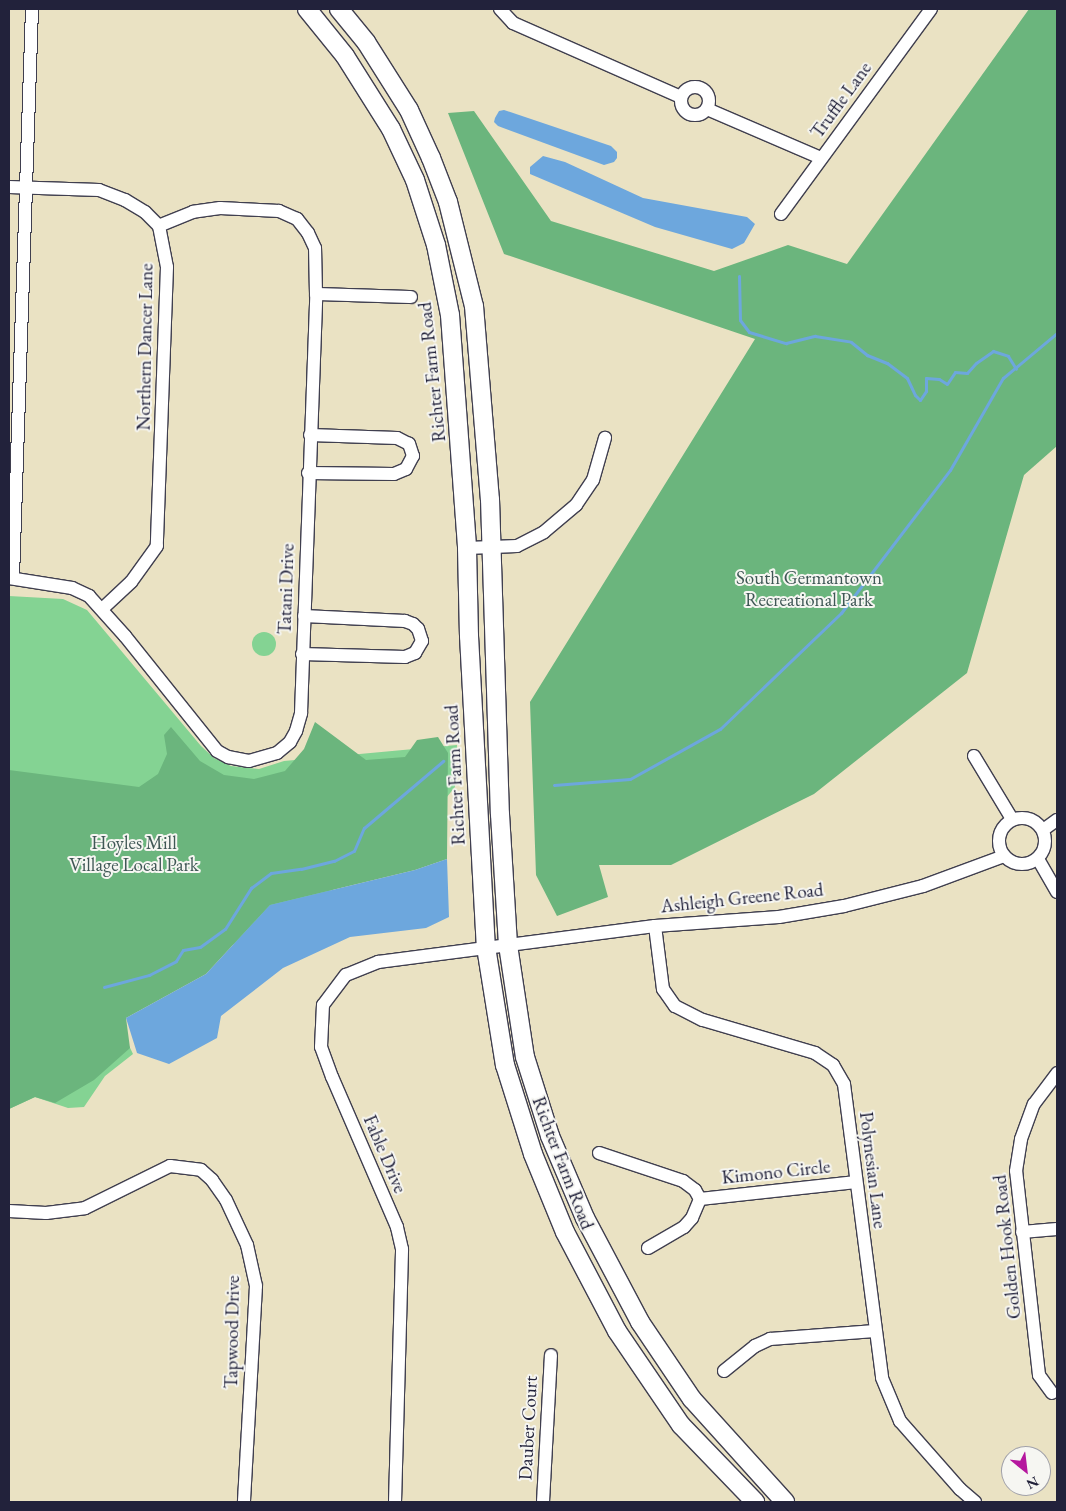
<!DOCTYPE html>
<style>
body{margin:0}
#map{position:relative;width:1066px;height:1511px;overflow:hidden;background:#eae2c3;font-family:"EB Garamond",serif}
div>[style]{position:absolute}
.green>*{inset:0;background:#84d393}
.round{border-radius:50%}
.forest>*{inset:0;background:#6bb57d}
.water>*{inset:0;background:#6da7dd}
.stream>*{height:3px;margin:-1.5px;padding:0 1.5px;transform-origin:1.5px;border-radius:1.5px;background:#6da7dd}
.roads{filter:drop-shadow(1px 0 #403f4f) drop-shadow(-1px 0 #403f4f) drop-shadow(0 1px #403f4f) drop-shadow(0 -1px #403f4f)}
.street>*{height:12px;margin:-6px;padding:0 6px;transform-origin:6px;border-radius:6px;background:#fff}
.street>.ring{margin:-6px;padding:0;box-sizing:content-box;background:none;border:12px solid #fff;border-radius:50%}
.secondary>*{height:18px;margin:-9px;padding:0 9px;transform-origin:9px;border-radius:9px;background:#fff}
span{translate:-50% -50%;white-space:nowrap;text-align:center;line-height:1.15;-webkit-text-stroke:4px #f6f6f2;paint-order:stroke}
.street-label{font-size:19px;color:#22223b}
.park-label{font-size:19px;color:#3f5755}
.frame{position:absolute;inset:0;border:10px solid #22223b;pointer-events:none}
.north{position:absolute;left:1001px;top:1446px;width:50px;height:50px;box-sizing:border-box;background:#f6f6f2;border:1px solid #a1a1a9;border-radius:50%;rotate:151deg;font-size:14px;font-weight:700;line-height:20px;text-align:center;color:#22223b}
.north::after{content:'';display:block;margin:auto;width:18px;height:22px;background:#b5179e;clip-path:polygon(50% 0,100% 100%,50% 72%,0 100%)}
</style>
<div id="map">
<div class="green">
<i style="clip-path:polygon(9px 596px,63px 599px,87px 610px,201px 746px,214px 758px,231px 766px,259px 769px,284px 761px,457px 745px,455px 787px,404px 850px,128px 1003px,120px 1027px,133px 1054px,105px 1076px,84px 1107px,68px 1108px,35px 1097px,9px 1109px)"></i>
<i class="round" style="left:252px;top:632px;width:24px;height:24px"></i>
</div>
<div class="forest">
<i style="clip-path:polygon(1029px 9px,1057px 9px,1057px 446px,1024px 475px,967px 673px,814px 794px,671px 865px,599px 865px,608px 897px,557px 916px,536px 875px,530px 702px,755px 339px,504px 254px,448px 113px,474px 111px,551px 221px,714px 271px,788px 245px,847px 264px)"></i>
<i style="clip-path:polygon(315px 722px,366px 760px,405px 757px,417px 740px,438px 737px,448px 753px,447px 859px,415px 870px,270px 905px,206px 974px,126px 1018px,130px 1048px,94px 1080px,55px 1103px,35px 1097px,9px 1109px,9px 770px,139px 787px,158px 774px,167px 754px,164px 735px,171px 727px,200px 761px,224px 775px,254px 779px,285px 771px,304px 749px)"></i>
</div>
<div class="water">
<i style="clip-path:polygon(504px 110px,611px 146px,617px 152px,617px 158px,614px 162px,604px 165px,498px 126px,494px 122px,495px 118px,499px 111px)"></i>
<i style="clip-path:polygon(543px 156px,565px 162px,643px 198px,747px 217px,755px 224px,744px 243px,732px 249px,655px 227px,530px 174px,530px 167px)"></i>
<i style="clip-path:polygon(447px 859px,449px 917px,426px 928px,350px 937px,283px 968px,221px 1016px,217px 1038px,169px 1064px,137px 1053px,126px 1018px,206px 974px,270px 905px,415px 870px)"></i>
</div>
<div class="stream">
<i style="left:739px;top:276px;width:44px;rotate:88.7deg"></i>
<i style="left:740px;top:320px;width:15px;rotate:53deg"></i>
<i style="left:749px;top:332px;width:39px;rotate:17deg"></i>
<i style="left:786px;top:343px;width:30px;rotate:-14deg"></i>
<i style="left:815px;top:336px;width:36px;rotate:9deg"></i>
<i style="left:851px;top:342px;width:21px;rotate:39deg"></i>
<i style="left:867px;top:355px;width:22px;rotate:22deg"></i>
<i style="left:887px;top:363px;width:25px;rotate:37deg"></i>
<i style="left:907px;top:378px;width:19px;rotate:65deg"></i>
<i style="left:915px;top:395px;width:7px;rotate:45deg"></i>
<i style="left:920px;top:400px;width:11px;rotate:-56deg"></i>
<i style="left:926px;top:391px;width:13px;rotate:-90deg"></i>
<i style="left:926px;top:378px;width:13px;rotate:4deg"></i>
<i style="left:939px;top:379px;width:9px;rotate:32deg"></i>
<i style="left:947px;top:384px;width:14px;rotate:-56deg"></i>
<i style="left:955px;top:372px;width:12px;rotate:5deg"></i>
<i style="left:967px;top:373px;width:13px;rotate:-48deg"></i>
<i style="left:976px;top:363px;width:21px;rotate:-35deg"></i>
<i style="left:993px;top:351px;width:16px;rotate:18deg"></i>
<i style="left:1008px;top:356px;width:15px;rotate:58deg"></i>
<i style="left:554px;top:785px;width:76px;rotate:-4.5deg"></i>
<i style="left:630px;top:779px;width:103px;rotate:-29.1deg"></i>
<i style="left:720px;top:729px;width:168px;rotate:-43.8deg"></i>
<i style="left:841px;top:613px;width:180px;rotate:-52.7deg"></i>
<i style="left:950px;top:470px;width:106px;rotate:-60.1deg"></i>
<i style="left:1003px;top:378px;width:70px;rotate:-39.8deg"></i>
<i style="left:104px;top:987px;width:47px;rotate:-14.9deg"></i>
<i style="left:149px;top:975px;width:30px;rotate:-27deg"></i>
<i style="left:176px;top:961px;width:13px;rotate:-58deg"></i>
<i style="left:183px;top:950px;width:17px;rotate:-10deg"></i>
<i style="left:200px;top:947px;width:31px;rotate:-36deg"></i>
<i style="left:225px;top:929px;width:49px;rotate:-57.6deg"></i>
<i style="left:251px;top:888px;width:25px;rotate:-37deg"></i>
<i style="left:271px;top:873px;width:30px;rotate:-8deg"></i>
<i style="left:301px;top:869px;width:34px;rotate:-14deg"></i>
<i style="left:334px;top:861px;width:22px;rotate:-27deg"></i>
<i style="left:354px;top:851px;width:25px;rotate:-67deg"></i>
<i style="left:364px;top:828px;width:104px;rotate:-40.3deg"></i>
</div>
<div class="roads">
<div class="street">
<i style="left:500px;top:9px;width:19px;rotate:47deg"></i>
<i style="left:513px;top:23px;width:184px;rotate:23.8deg"></i>
<i class="ring" style="left:681px;top:87px;width:16px;height:16px"></i>
<i style="left:707px;top:109px;width:124px;rotate:23.3deg"></i>
<i style="left:9px;top:187px;width:90px;rotate:1.9deg"></i>
<i style="left:99px;top:190px;width:28px;rotate:21deg"></i>
<i style="left:125px;top:200px;width:23px;rotate:31deg"></i>
<i style="left:145px;top:212px;width:20px;rotate:45deg"></i>
<i style="left:159px;top:226px;width:42px;rotate:79deg"></i>
<i style="left:167px;top:267px;width:279px;rotate:92.1deg"></i>
<i style="left:157px;top:546px;width:44px;rotate:125.8deg"></i>
<i style="left:131px;top:582px;width:40px;rotate:137deg"></i>
<i style="left:781px;top:214px;width:254px;rotate:-53.8deg"></i>
<i style="left:316px;top:294px;width:95px;rotate:1.8deg"></i>
<i style="left:308px;top:473px;width:86px;rotate:0.7deg"></i>
<i style="left:394px;top:474px;width:13px;rotate:-23deg"></i>
<i style="left:406px;top:469px;width:15px;rotate:-62deg"></i>
<i style="left:413px;top:456px;width:13px;rotate:-108deg"></i>
<i style="left:409px;top:444px;width:13px;rotate:-153deg"></i>
<i style="left:397px;top:438px;width:87px;rotate:-178deg"></i>
<i style="left:467px;top:548px;width:50px;rotate:-2.3deg"></i>
<i style="left:517px;top:546px;width:30px;rotate:-27deg"></i>
<i style="left:544px;top:532px;width:42px;rotate:-40.2deg"></i>
<i style="left:576px;top:505px;width:30px;rotate:-56deg"></i>
<i style="left:593px;top:480px;width:44px;rotate:-74.1deg"></i>
<i style="left:9px;top:578px;width:64px;rotate:9deg"></i>
<i style="left:72px;top:588px;width:19px;rotate:25deg"></i>
<i style="left:89px;top:596px;width:54px;rotate:48deg"></i>
<i style="left:125px;top:636px;width:147px;rotate:51.3deg"></i>
<i style="left:217px;top:751px;width:13px;rotate:29deg"></i>
<i style="left:228px;top:757px;width:21px;rotate:11deg"></i>
<i style="left:249px;top:761px;width:29px;rotate:-16deg"></i>
<i style="left:277px;top:753px;width:17px;rotate:-40deg"></i>
<i style="left:290px;top:742px;width:13px;rotate:-61deg"></i>
<i style="left:296px;top:731px;width:19px;rotate:-74deg"></i>
<i style="left:301px;top:713px;width:419px;rotate:-87.9deg"></i>
<i style="left:316px;top:294px;width:46px;rotate:-91.2deg"></i>
<i style="left:315px;top:248px;width:17px;rotate:-115deg"></i>
<i style="left:308px;top:233px;width:18px;rotate:-128deg"></i>
<i style="left:297px;top:219px;width:20px;rotate:-156deg"></i>
<i style="left:279px;top:211px;width:59px;rotate:-177.1deg"></i>
<i style="left:220px;top:208px;width:27px;rotate:172deg"></i>
<i style="left:193px;top:212px;width:37px;rotate:158deg"></i>
<i style="left:13px;top:578px;width:569px;rotate:-88.09deg"></i>
<i style="left:302px;top:654px;width:103px;rotate:1.7deg"></i>
<i style="left:405px;top:657px;width:11px;rotate:-22deg"></i>
<i style="left:415px;top:653px;width:14px;rotate:-60deg"></i>
<i style="left:422px;top:641px;width:13px;rotate:-108deg"></i>
<i style="left:418px;top:629px;width:7px;rotate:-135deg"></i>
<i style="left:413px;top:624px;width:9px;rotate:-159deg"></i>
<i style="left:405px;top:621px;width:101px;rotate:-177.2deg"></i>
<i style="left:974px;top:756px;width:74px;rotate:58.9deg"></i>
<i class="ring" style="left:999px;top:818px;width:34px;height:34px"></i>
<i style="left:1043px;top:830px;width:17px;rotate:-36deg"></i>
<i style="left:1038px;top:859px;width:38px;rotate:60deg"></i>
<i style="left:655px;top:926px;width:64px;rotate:82.8deg"></i>
<i style="left:663px;top:989px;width:21px;rotate:55deg"></i>
<i style="left:675px;top:1006px;width:31px;rotate:27deg"></i>
<i style="left:703px;top:1020px;width:117px;rotate:16.4deg"></i>
<i style="left:815px;top:1053px;width:22px;rotate:34deg"></i>
<i style="left:833px;top:1065px;width:22px;rotate:60deg"></i>
<i style="left:844px;top:1084px;width:296px;rotate:82.6deg"></i>
<i style="left:882px;top:1378px;width:47px;rotate:67.3deg"></i>
<i style="left:900px;top:1421px;width:91px;rotate:48.6deg"></i>
<i style="left:960px;top:1489px;width:20px;rotate:41deg"></i>
<i style="left:599px;top:1153px;width:89px;rotate:18.4deg"></i>
<i style="left:683px;top:1181px;width:15px;rotate:37deg"></i>
<i style="left:695px;top:1190px;width:10px;rotate:61deg"></i>
<i style="left:700px;top:1199px;width:157px;rotate:-6.2deg"></i>
<i style="left:9px;top:1211px;width:37px;rotate:3deg"></i>
<i style="left:46px;top:1213px;width:39px;rotate:-7deg"></i>
<i style="left:85px;top:1208px;width:95px;rotate:-26.3deg"></i>
<i style="left:170px;top:1166px;width:31px;rotate:7deg"></i>
<i style="left:201px;top:1170px;width:15px;rotate:42deg"></i>
<i style="left:212px;top:1180px;width:24px;rotate:55deg"></i>
<i style="left:226px;top:1200px;width:50px;rotate:65deg"></i>
<i style="left:247px;top:1245px;width:42px;rotate:77.6deg"></i>
<i style="left:256px;top:1286px;width:216px;rotate:93.2deg"></i>
<i style="left:1022px;top:1232px;width:35px;rotate:-5deg"></i>
<i style="left:648px;top:1248px;width:42px;rotate:-30.3deg"></i>
<i style="left:684px;top:1227px;width:12px;rotate:-48deg"></i>
<i style="left:692px;top:1218px;width:21px;rotate:-67deg"></i>
<i style="left:724px;top:1371px;width:40px;rotate:-39deg"></i>
<i style="left:755px;top:1346px;width:17px;rotate:-25deg"></i>
<i style="left:770px;top:1339px;width:105px;rotate:-4.4deg"></i>
<i style="left:1052px;top:1393px;width:22px;rotate:-126deg"></i>
<i style="left:1039px;top:1375px;width:205px;rotate:-96.4deg"></i>
<i style="left:1016px;top:1171px;width:32px;rotate:-81deg"></i>
<i style="left:1021px;top:1139px;width:37px;rotate:-70deg"></i>
<i style="left:1034px;top:1104px;width:39px;rotate:-53deg"></i>
<i style="left:395px;top:1502px;width:253px;rotate:-88.4deg"></i>
<i style="left:402px;top:1249px;width:23px;rotate:-103deg"></i>
<i style="left:397px;top:1227px;width:163px;rotate:-113.4deg"></i>
<i style="left:332px;top:1077px;width:32px;rotate:-110deg"></i>
<i style="left:321px;top:1047px;width:42px;rotate:-87.3deg"></i>
<i style="left:323px;top:1005px;width:38px;rotate:-53deg"></i>
<i style="left:346px;top:975px;width:35px;rotate:-22deg"></i>
<i style="left:378px;top:962px;width:279px;rotate:-7.4deg"></i>
<i style="left:655px;top:926px;width:124px;rotate:-4.2deg"></i>
<i style="left:779px;top:917px;width:66px;rotate:-9.6deg"></i>
<i style="left:844px;top:906px;width:81px;rotate:-14.2deg"></i>
<i style="left:923px;top:886px;width:86px;rotate:-20.3deg"></i>
<i style="left:543px;top:1502px;width:147px;rotate:-86.9deg"></i>
</div>
<div class="secondary">
<i style="left:307px;top:9px;width:60px;rotate:51deg"></i>
<i style="left:345px;top:56px;width:86px;rotate:57.8deg"></i>
<i style="left:391px;top:129px;width:56px;rotate:64.8deg"></i>
<i style="left:415px;top:180px;width:68px;rotate:72.1deg"></i>
<i style="left:436px;top:245px;width:71px;rotate:78.7deg"></i>
<i style="left:450px;top:315px;width:234px;rotate:85.8deg"></i>
<i style="left:467px;top:548px;width:88px;rotate:88.7deg"></i>
<i style="left:469px;top:636px;width:311px;rotate:86.9deg"></i>
<i style="left:486px;top:947px;width:120px;rotate:80.9deg"></i>
<i style="left:505px;top:1065px;width:93px;rotate:72.5deg"></i>
<i style="left:533px;top:1154px;width:84px;rotate:67.7deg"></i>
<i style="left:565px;top:1232px;width:112px;rotate:62.3deg"></i>
<i style="left:617px;top:1331px;width:114px;rotate:55.8deg"></i>
<i style="left:681px;top:1425px;width:107px;rotate:46.1deg"></i>
<i style="left:339px;top:9px;width:43px;rotate:50.7deg"></i>
<i style="left:366px;top:42px;width:80px;rotate:57.7deg"></i>
<i style="left:409px;top:110px;width:53px;rotate:65.4deg"></i>
<i style="left:431px;top:158px;width:47px;rotate:68.9deg"></i>
<i style="left:448px;top:202px;width:107px;rotate:76deg"></i>
<i style="left:474px;top:306px;width:194px;rotate:85.3deg"></i>
<i style="left:490px;top:499px;width:315px;rotate:88.2deg"></i>
<i style="left:500px;top:814px;width:131px;rotate:86.5deg"></i>
<i style="left:508px;top:945px;width:113px;rotate:81.4deg"></i>
<i style="left:525px;top:1057px;width:83px;rotate:72.4deg"></i>
<i style="left:550px;top:1136px;width:89px;rotate:66.9deg"></i>
<i style="left:585px;top:1218px;width:118px;rotate:62.1deg"></i>
<i style="left:640px;top:1322px;width:93px;rotate:56deg"></i>
<i style="left:692px;top:1399px;width:139px;rotate:47.9deg"></i>
</div>
</div>
<div class="street-label">
<span style="left:841px;top:100px;rotate:-54deg">Truffle Lane</span>
<span style="left:145px;top:347px;rotate:-89deg">Northern Dancer Lane</span>
<span style="left:432px;top:372px;rotate:-96deg">Richter Farm Road</span>
<span style="left:286px;top:589px;rotate:-88deg">Tatani Drive</span>
<span style="left:455px;top:775px;rotate:-93deg">Richter Farm Road</span>
<span style="left:742px;top:898px;rotate:-6deg">Ashleigh Greene Road</span>
<span style="left:385px;top:1154px;rotate:67deg">Fable Drive</span>
<span style="left:563px;top:1163px;rotate:69deg">Richter Farm Road</span>
<span style="left:873px;top:1170px;rotate:83deg">Polynesian Lane</span>
<span style="left:776px;top:1172px;rotate:-6deg">Kimono Circle</span>
<span style="left:1007px;top:1247px;rotate:-96deg">Golden Hook Road</span>
<span style="left:232px;top:1332px;rotate:-89deg">Tapwood Drive</span>
<span style="left:528px;top:1428px;rotate:-87deg">Dauber Court</span>
</div>
<div class="park-label">
<span style="left:809px;top:589px">South Germantown<br>Recreational Park</span>
<span style="left:134px;top:854px">Hoyles Mill<br>Village Local Park</span>
</div>
<div class="frame"></div>
<div class="north">N</div>
</div>
